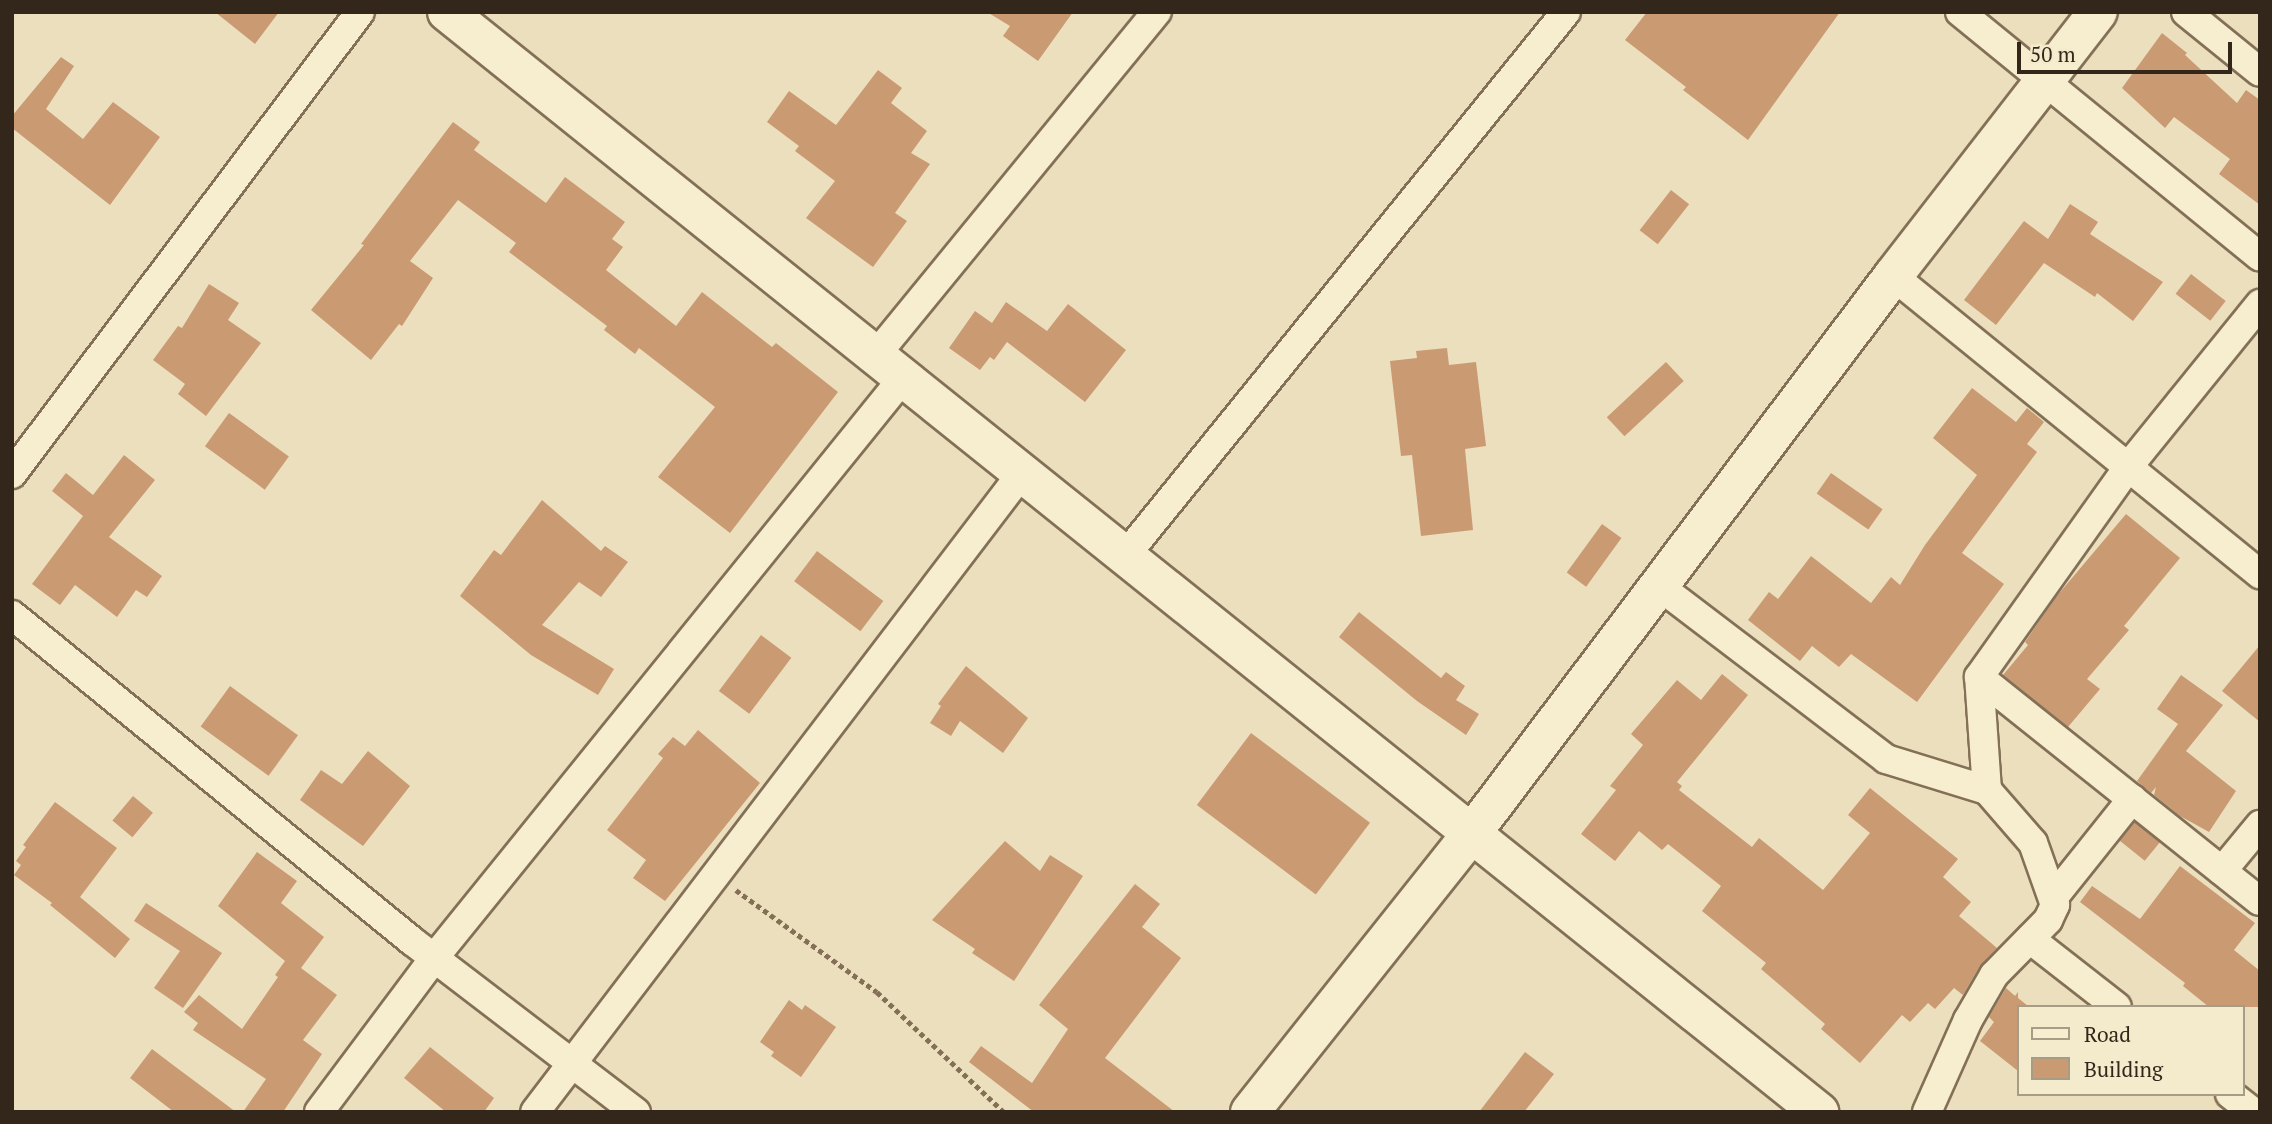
<!DOCTYPE html>
<style>
body{margin:0}
#map{position:relative;width:2272px;height:1124px;overflow:hidden;background:#ecdfbd;font-family:"PT Serif",serif}
div>[style]{position:absolute}
.building>*{inset:0;background:#ca9a73;transform-origin:0 0}
.path>*{height:4.5px;margin-top:-2.25px;transform-origin:0;background:repeating-linear-gradient(90deg,#837057 0 5px,transparent 0 8.5px)}
.roads{filter:drop-shadow(2px 0 #837057) drop-shadow(-2px 0 #837057) drop-shadow(0 2px #837057) drop-shadow(0 -2px #837057)}
.street>*{height:28px;margin:-14px;padding:0 14px;transform-origin:14px;border-radius:14px;background:#f7edcf}
.secondary>*{height:38px;margin:-19px;padding:0 19px;transform-origin:19px;border-radius:19px;background:#f7edcf}
span{translate:-50% -50%;white-space:nowrap;text-align:center;line-height:1.15;-webkit-text-stroke:6px #f4eacc;paint-order:stroke}
.frame{position:absolute;inset:0;border:14px solid #33271b;pointer-events:none}
.legend{position:absolute;left:2017px;top:1005px;width:228px;height:91px;box-sizing:border-box;background:#f4eacc;border:2px solid #a79c85;margin:0;padding:9px 12px;list-style:none;font-size:21px;color:#33271b}
.legend li{display:flex;align-items:center;gap:14px;height:35px}
.legend b{width:35px;border:2px solid #a79c85}
.scale{position:absolute;left:2017px;top:42px;width:215px;height:32px;box-sizing:border-box;border:4px solid #33271b;border-top:0;padding-left:9px;font-size:21px;line-height:24px;white-space:nowrap;color:#33271b;-webkit-text-stroke:5px #f4eacc;paint-order:stroke}
</style>
<div id="map">
<div class="building">
<i style="clip-path:polygon(215px 12px,279px 12px,255px 44px)"></i>
<i style="clip-path:polygon(987px 12px,1073px 12px,1038px 61px,1003px 36px,1010px 26px)"></i>
<i style="clip-path:polygon(1647px 12px,1840px 12px,1748px 140px,1683px 90px,1686px 87px,1625px 40px)"></i>
<i style="clip-path:polygon(2162px 33px,2187px 53px,2185px 55px,2237px 103px,2246px 90px,2260px 100px,2260px 205px,2219px 174px,2230px 159px,2174px 117px,2165px 128px,2122px 88px)"></i>
<i style="clip-path:polygon(61px 57px,74px 66px,46px 109px,83px 139px,113px 102px,160px 137px,110px 205px,12px 128px,12px 116px)"></i>
<i style="clip-path:polygon(878px 70px,902px 88px,891px 103px,927px 131px,911px 153px,930px 164px,895px 213px,907px 221px,873px 267px,806px 218px,835px 181px,795px 151px,799px 146px,767px 122px,789px 91px,836px 125px)"></i>
<i style="clip-path:polygon(453px 122px,480px 142px,474px 150px,546px 203px,565px 177px,625px 222px,612px 239px,623px 247px,606px 270px,676px 326px,702px 292px,772px 347px,776px 343px,838px 392px,730px 533px,658px 477px,715px 407px,639px 348px,635px 354px,604px 330px,607px 326px,509px 252px,516px 243px,458px 200px,410px 261px,433px 278px,402px 326px,399px 324px,371px 360px,311px 310px,364px 245px,361px 244px)"></i>
<i style="left:1671px;top:190px;width:23px;height:51px;rotate:38deg"></i>
<i style="clip-path:polygon(2070px 204px,2098px 222px,2090px 234px,2163px 282px,2133px 321px,2097px 293px,2095px 297px,2044px 263px,1996px 325px,1964px 300px,2024px 221px,2048px 239px)"></i>
<i style="left:2191px;top:274px;width:44px;height:25px;rotate:38deg"></i>
<i style="clip-path:polygon(209px 284px,239px 303px,228px 320px,261px 343px,206px 416px,178px 394px,185px 384px,153px 360px,178px 326px,182px 328px)"></i>
<i style="clip-path:polygon(1006px 302px,1047px 331px,1068px 304px,1126px 350px,1085px 402px,1007px 342px,994px 360px,990px 357px,980px 370px,949px 348px,975px 311px,992px 323px)"></i>
<i style="clip-path:polygon(1447px 348px,1449px 365px,1476px 362px,1486px 446px,1465px 449px,1473px 530px,1421px 536px,1412px 455px,1401px 456px,1390px 361px,1417px 358px,1416px 351px)"></i>
<i style="left:1666px;top:362px;width:26px;height:81px;rotate:47deg"></i>
<i style="clip-path:polygon(1972px 388px,2016px 422px,2027px 408px,2044px 422px,2027px 444px,2037px 452px,1962px 553px,2004px 584px,1917px 702px,1851px 654px,1839px 667px,1812px 646px,1800px 661px,1748px 620px,1769px 592px,1778px 599px,1811px 556px,1871px 603px,1891px 577px,1900px 585px,1925px 545px,1977px 475px,1933px 438px)"></i>
<i style="left:229px;top:413px;width:74px;height:41px;rotate:36deg"></i>
<i style="clip-path:polygon(124px 455px,155px 480px,109px 537px,162px 576px,147px 597px,136px 590px,117px 617px,75px 585px,60px 605px,32px 584px,83px 516px,52px 491px,66px 473px,93px 495px)"></i>
<i style="left:1831px;top:473px;width:63px;height:25px;rotate:35deg"></i>
<i style="clip-path:polygon(542px 500px,601px 551px,605px 546px,628px 562px,601px 597px,579px 582px,542px 625px,614px 669px,598px 695px,531px 655px,460px 596px,494px 550px,501px 555px)"></i>
<i style="clip-path:polygon(2126px 514px,2180px 558px,2124px 626px,2129px 630px,2087px 679px,2100px 689px,2068px 727px,2003px 675px,2028px 645px,2025px 642px,2056px 597px)"></i>
<i style="left:1602px;top:524px;width:24px;height:60px;rotate:36deg"></i>
<i style="left:817px;top:551px;width:83px;height:38px;rotate:37deg"></i>
<i style="clip-path:polygon(1359px 612px,1441px 678px,1446px 672px,1465px 686px,1456px 700px,1479px 714px,1466px 735px,1417px 701px,1339px 637px)"></i>
<i style="left:761px;top:635px;width:38px;height:70px;rotate:37deg"></i>
<i style="clip-path:polygon(2260px 645px,2260px 722px,2222px 691px)"></i>
<i style="clip-path:polygon(966px 666px,1028px 718px,1003px 753px,960px 721px,951px 736px,930px 723px,941px 706px,938px 704px)"></i>
<i style="clip-path:polygon(1722px 674px,1748px 695px,1677px 782px,1682px 786px,1679px 790px,1752px 847px,1759px 838px,1823px 890px,1870px 833px,1848px 815px,1870px 788px,1958px 859px,1943px 877px,1971px 902px,1959px 916px,1997px 948px,1980px 966px,1963px 995px,1954px 988px,1935px 1009px,1928px 1003px,1910px 1022px,1902px 1015px,1860px 1063px,1821px 1029px,1825px 1024px,1761px 969px,1766px 963px,1702px 911px,1721px 886px,1668px 844px,1662px 850px,1639px 831px,1615px 861px,1581px 834px,1616px 790px,1610px 786px,1643px 745px,1631px 734px,1677px 680px,1701px 700px)"></i>
<i style="clip-path:polygon(2181px 675px,2223px 705px,2186px 751px,2236px 791px,2209px 832px,2180px 816px,2154px 795px,2156px 787px,2151px 793px,2137px 781px,2178px 724px,2157px 709px)"></i>
<i style="left:230px;top:686px;width:84px;height:50px;rotate:36deg"></i>
<i style="clip-path:polygon(698px 730px,760px 783px,665px 901px,633px 878px,646px 860px,607px 830px,663px 758px,658px 754px,673px 737px,685px 746px)"></i>
<i style="left:1251px;top:733px;width:149px;height:90px;rotate:37deg"></i>
<i style="clip-path:polygon(368px 751px,410px 786px,363px 846px,300px 800px,321px 770px,342px 784px)"></i>
<i style="left:133px;top:796px;width:26px;height:32px;rotate:40deg"></i>
<i style="clip-path:polygon(55px 802px,117px 848px,80px 897px,130px 939px,115px 958px,50px 905px,52px 903px,14px 875px,21px 865px,16px 861px,26px 847px,23px 845px)"></i>
<i style="left:2135px;top:822px;width:32px;height:24px;rotate:39deg"></i>
<i style="clip-path:polygon(1005px 841px,1040px 871px,1050px 855px,1083px 876px,1014px 981px,972px 953px,975px 949px,932px 920px)"></i>
<i style="clip-path:polygon(257px 852px,297px 881px,281px 903px,324px 937px,301px 968px,337px 995px,303px 1040px,322px 1054px,283px 1112px,243px 1112px,266px 1079px,193px 1030px,198px 1023px,184px 1012px,199px 995px,242px 1029px,278px 977px,275px 975px,285px 961px,218px 906px)"></i>
<i style="clip-path:polygon(2180px 866px,2255px 923px,2234px 950px,2260px 971px,2260px 1007px,2209px 1007px,2183px 986px,2185px 983px,2080px 902px,2092px 886px,2140px 919px)"></i>
<i style="clip-path:polygon(1135px 884px,1160px 904px,1142px 927px,1181px 958px,1105px 1058px,1175px 1112px,1034px 1112px,969px 1062px,981px 1046px,1032px 1083px,1068px 1029px,1039px 1005px)"></i>
<i style="clip-path:polygon(146px 903px,222px 953px,183px 1008px,154px 988px,180px 951px,134px 921px)"></i>
<i style="clip-path:polygon(2006px 988px,2015px 996px,2018px 992px,2018px 998px,2028px 1006px,2018px 1007px,2018px 1071px,1980px 1041px,1994px 1022px,1989px 1017px)"></i>
<i style="clip-path:polygon(789px 1000px,802px 1010px,805px 1005px,836px 1027px,801px 1077px,771px 1056px,774px 1052px,760px 1042px)"></i>
<i style="clip-path:polygon(430px 1047px,494px 1098px,484px 1112px,446px 1112px,404px 1078px)"></i>
<i style="clip-path:polygon(152px 1049px,169px 1062px,236px 1112px,174px 1112px,130px 1078px)"></i>
<i style="clip-path:polygon(1525px 1052px,1554px 1074px,1524px 1112px,1479px 1112px)"></i>
</div>
<div class="path">
<i style="left:736px;top:890px;width:174px;rotate:35.9deg"></i>
<i style="left:877px;top:992px;width:175px;rotate:43.4deg"></i>
</div>
<div class="roads">
<div class="street">
<i style="left:1960px;top:12px;width:387px;rotate:39.2deg"></i>
<i style="left:2186px;top:12px;width:95px;rotate:39deg"></i>
<i style="left:1893px;top:276px;width:473px;rotate:39.1deg"></i>
<i style="left:875px;top:356px;width:445px;rotate:-50.7deg"></i>
<i style="left:12px;top:474px;width:578px;rotate:-53.01deg"></i>
<i style="left:1125px;top:556px;width:700px;rotate:-50.97deg"></i>
<i style="left:1659px;top:586px;width:285px;rotate:37.3deg"></i>
<i style="left:1886px;top:759px;width:106px;rotate:17.1deg"></i>
<i style="left:12px;top:615px;width:516px;rotate:39.18deg"></i>
<i style="left:412px;top:941px;width:282px;rotate:37.4deg"></i>
<i style="left:1979px;top:677px;width:359px;rotate:38.6deg"></i>
<i style="left:2222px;top:871px;width:60px;rotate:-50.4deg"></i>
<i style="left:2053px;top:898px;width:127px;rotate:-51.4deg"></i>
<i style="left:2030px;top:939px;width:110px;rotate:38deg"></i>
<i style="left:2230px;top:1094px;width:29px;rotate:38deg"></i>
<i style="left:319px;top:1112px;width:192px;rotate:-53.2deg"></i>
<i style="left:434px;top:958px;width:746px;rotate:-51.04deg"></i>
<i style="left:535px;top:1112px;width:803px;rotate:-52.69deg"></i>
<i style="left:1927px;top:1112px;width:101px;rotate:-66deg"></i>
<i style="left:1968px;top:1020px;width:52px;rotate:-60deg"></i>
<i style="left:1994px;top:975px;width:77px;rotate:-45.5deg"></i>
<i style="left:2048px;top:920px;width:17px;rotate:-65deg"></i>
<i style="left:2055px;top:905px;width:66px;rotate:-109.5deg"></i>
<i style="left:2033px;top:843px;width:70px;rotate:-131deg"></i>
<i style="left:1987px;top:790px;width:113px;rotate:-94deg"></i>
<i style="left:1979px;top:677px;width:257px;rotate:-54.6deg"></i>
<i style="left:2128px;top:467px;width:210px;rotate:-51deg"></i>
</div>
<div class="secondary">
<i style="left:447px;top:12px;width:1759px;rotate:38.72deg"></i>
<i style="left:1250px;top:1112px;width:357px;rotate:-51.5deg"></i>
<i style="left:1472px;top:833px;width:698px;rotate:-52.92deg"></i>
<i style="left:1893px;top:276px;width:334px;rotate:-52.2deg"></i>
</div>
</div>
<div class="frame"></div>
<ul class="legend">
<li><b style="height:9px;background:#f7edcf"></b>Road</li>
<li><b style="height:19px;background:#ca9a73"></b>Building</li>
</ul>
<div class="scale">50 m</div>
</div>
